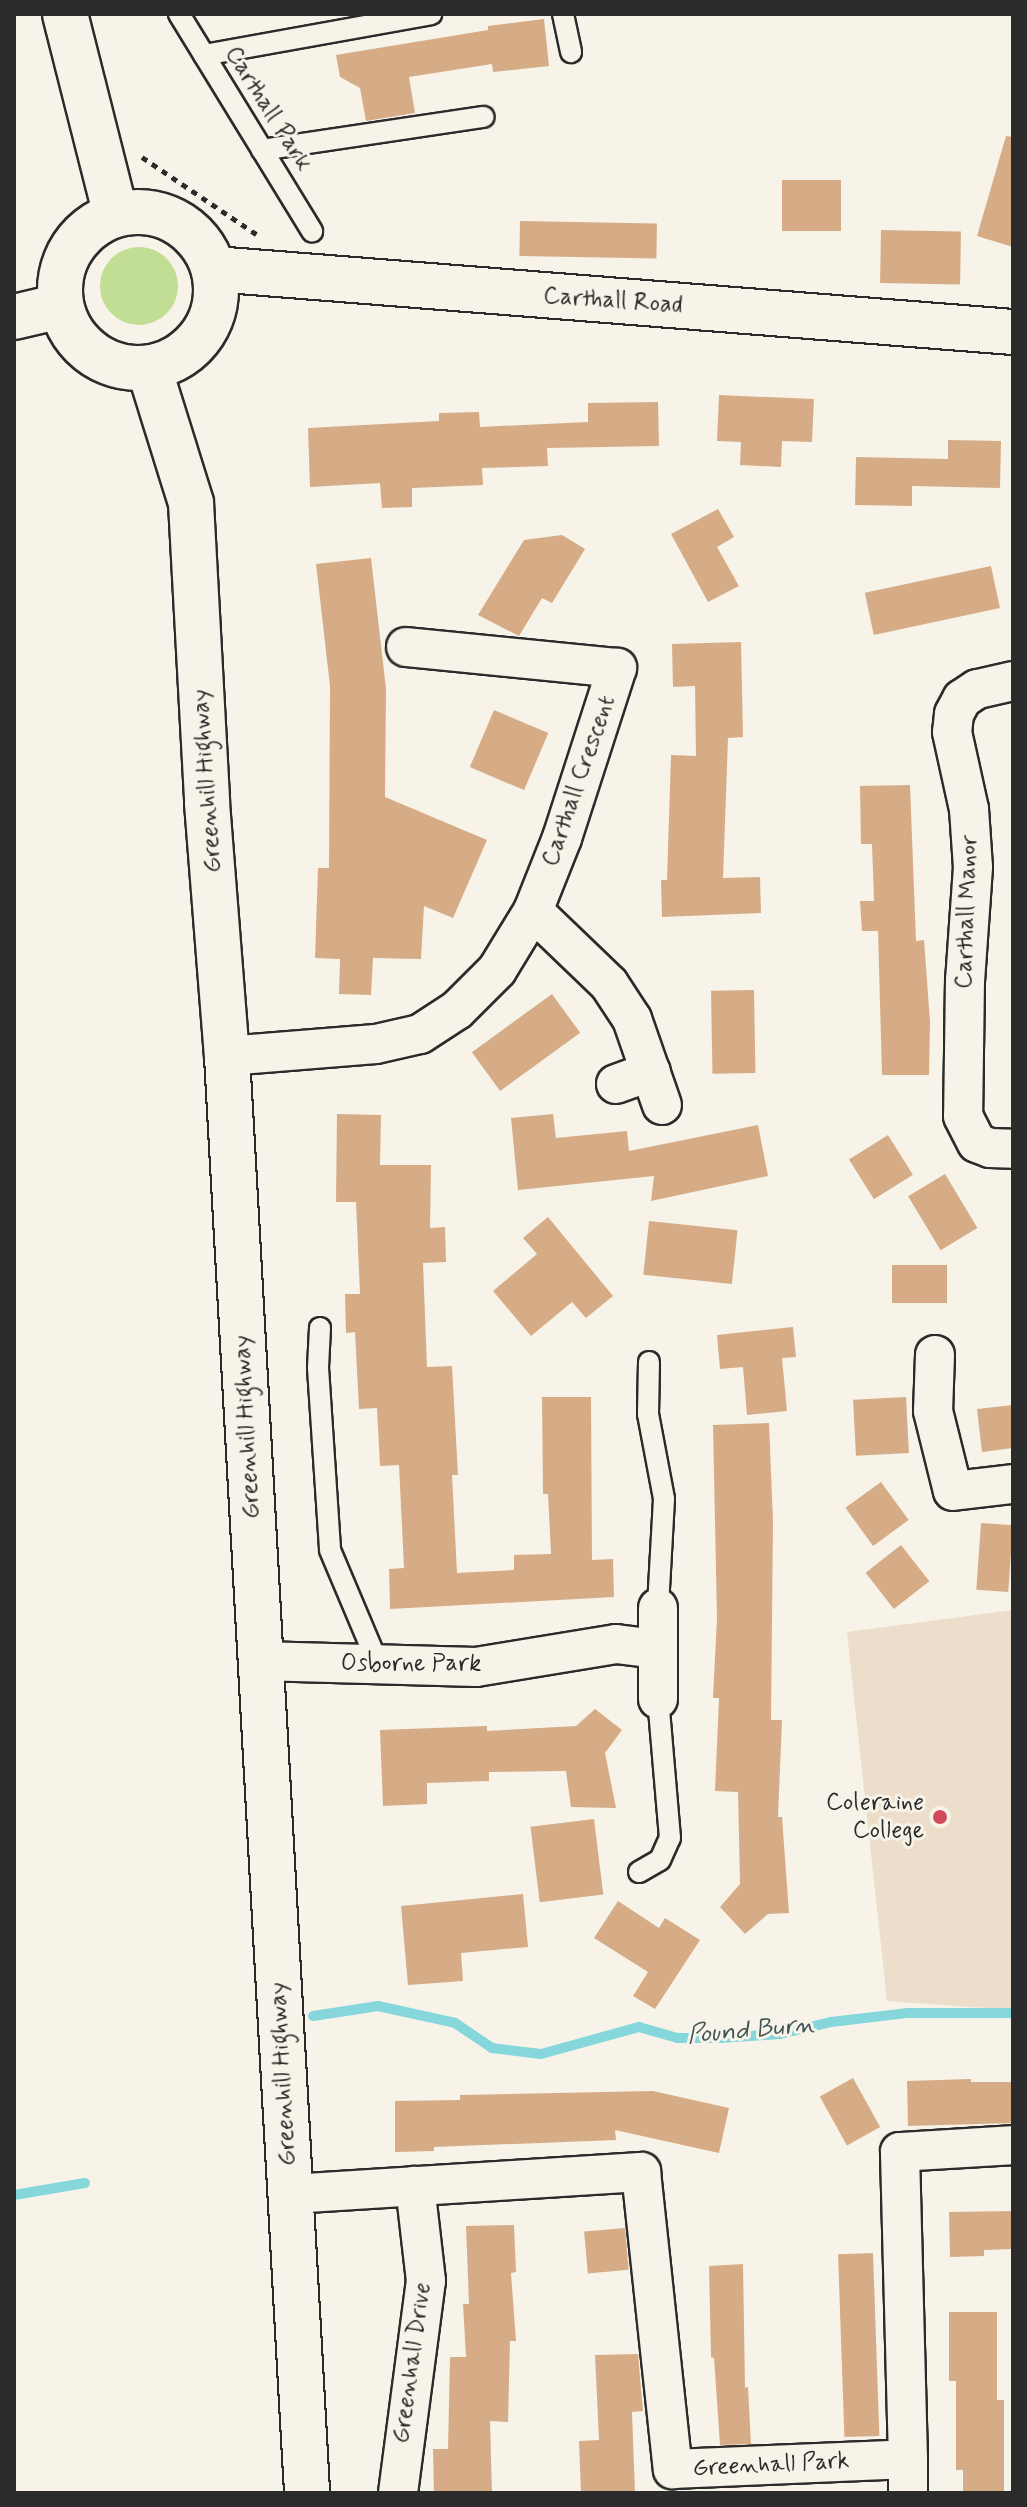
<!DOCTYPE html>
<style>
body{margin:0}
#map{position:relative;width:1027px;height:2507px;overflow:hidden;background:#f7f3e8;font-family:Mynerve,sans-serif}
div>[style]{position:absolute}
.built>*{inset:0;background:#eddecb}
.green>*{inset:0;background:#c2dd94}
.round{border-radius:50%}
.stream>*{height:10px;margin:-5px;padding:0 5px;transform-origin:5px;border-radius:5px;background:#85d7dc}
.building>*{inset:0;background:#d6ac87;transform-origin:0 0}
.path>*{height:5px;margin-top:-2.5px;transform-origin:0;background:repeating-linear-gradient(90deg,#2b2b2b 0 6px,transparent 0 12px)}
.roads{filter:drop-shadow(2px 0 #2b2b2b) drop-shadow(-2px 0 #2b2b2b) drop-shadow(0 2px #2b2b2b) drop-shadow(0 -2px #2b2b2b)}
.lane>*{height:20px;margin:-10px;padding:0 10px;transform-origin:10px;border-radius:10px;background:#f7f3e8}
.street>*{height:38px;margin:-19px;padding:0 19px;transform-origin:19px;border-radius:19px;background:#f7f3e8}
.secondary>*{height:44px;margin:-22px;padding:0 22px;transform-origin:22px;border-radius:22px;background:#f7f3e8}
.secondary>.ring{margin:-22px;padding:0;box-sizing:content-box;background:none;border:44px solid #f7f3e8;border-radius:50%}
.dots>*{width:22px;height:22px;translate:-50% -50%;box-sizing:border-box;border:4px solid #f7f3e8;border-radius:50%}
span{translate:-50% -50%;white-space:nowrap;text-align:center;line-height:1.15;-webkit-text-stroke:6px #f7f3e8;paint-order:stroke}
.street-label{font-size:24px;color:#2b2b2b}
.poi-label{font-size:24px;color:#2b2b2b}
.right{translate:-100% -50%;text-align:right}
.water-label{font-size:26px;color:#425657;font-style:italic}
.frame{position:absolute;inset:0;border:16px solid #2b2b2b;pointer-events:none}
</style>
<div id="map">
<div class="built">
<i style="clip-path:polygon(1013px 1610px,1013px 2010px,887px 2001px,847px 1632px)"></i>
</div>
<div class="green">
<i class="round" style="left:100px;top:247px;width:78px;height:78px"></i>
</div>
<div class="stream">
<i style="left:313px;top:2016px;width:66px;rotate:-8.7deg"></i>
<i style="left:378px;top:2006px;width:79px;rotate:12.4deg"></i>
<i style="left:455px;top:2023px;width:45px;rotate:34deg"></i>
<i style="left:492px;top:2048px;width:49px;rotate:7deg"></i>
<i style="left:541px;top:2054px;width:102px;rotate:-15.4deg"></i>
<i style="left:639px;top:2027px;width:40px;rotate:16deg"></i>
<i style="left:677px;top:2038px;width:44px"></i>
<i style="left:721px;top:2038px;width:59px;rotate:-3.9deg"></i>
<i style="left:780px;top:2034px;width:52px;rotate:-13.2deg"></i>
<i style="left:831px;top:2022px;width:78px;rotate:-6.7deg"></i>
<i style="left:908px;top:2013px;width:105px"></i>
<i style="left:14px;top:2195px;width:72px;rotate:-9.6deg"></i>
</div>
<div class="building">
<i style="clip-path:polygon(544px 19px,549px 66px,493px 72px,492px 64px,409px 77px,415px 113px,366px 121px,360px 88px,340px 77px,336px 55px,488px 30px,488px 26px)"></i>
<i style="clip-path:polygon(1006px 136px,1013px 137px,1013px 247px,977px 236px)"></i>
<i style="left:782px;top:180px;width:59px;height:51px"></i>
<i style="left:520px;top:221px;width:137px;height:35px;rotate:1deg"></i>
<i style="left:881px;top:230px;width:80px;height:53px;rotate:1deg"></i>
<i style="clip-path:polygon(719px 395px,814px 399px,812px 442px,782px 441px,781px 467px,740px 465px,741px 442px,717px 441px)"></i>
<i style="clip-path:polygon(658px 402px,659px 446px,547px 448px,548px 466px,482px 468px,483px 485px,412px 488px,412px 507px,382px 508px,380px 483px,310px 487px,308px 428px,439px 421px,439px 413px,479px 412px,480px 427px,588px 422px,588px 403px)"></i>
<i style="clip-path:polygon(948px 440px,1001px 441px,1000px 488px,912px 486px,912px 506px,855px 505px,856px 457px,948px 459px)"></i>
<i style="clip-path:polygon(718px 509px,734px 537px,717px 547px,739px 586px,708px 602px,671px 534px)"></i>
<i style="clip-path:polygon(562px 535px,585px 549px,552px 603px,542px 598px,519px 636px,478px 615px,524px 540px)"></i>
<i style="clip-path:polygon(371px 558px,386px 689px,385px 797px,487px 840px,453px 918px,424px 906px,421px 959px,373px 958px,371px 995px,339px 994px,340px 959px,315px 958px,318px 868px,329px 868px,330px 686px,316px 564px)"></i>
<i style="left:991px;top:566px;width:43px;height:129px;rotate:78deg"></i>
<i style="clip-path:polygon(741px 642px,743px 737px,728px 738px,723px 878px,760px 877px,761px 913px,662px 917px,661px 880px,667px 880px,671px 755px,696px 756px,695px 686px,673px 687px,672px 644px)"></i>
<i style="left:494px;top:710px;width:59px;height:62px;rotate:23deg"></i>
<i style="clip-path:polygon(910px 785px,916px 941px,924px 940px,930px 1022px,929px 1075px,882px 1075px,878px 931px,862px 931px,860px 901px,874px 901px,872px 844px,861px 844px,860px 786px)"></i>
<i style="left:754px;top:990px;width:83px;height:43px;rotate:89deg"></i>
<i style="left:552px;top:994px;width:48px;height:99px;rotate:54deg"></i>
<i style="clip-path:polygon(337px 1114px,381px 1115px,380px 1165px,431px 1165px,430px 1228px,445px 1227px,446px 1262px,423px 1263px,427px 1367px,452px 1366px,458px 1475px,452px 1475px,457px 1573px,514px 1570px,514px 1555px,551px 1554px,548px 1494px,543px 1494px,542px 1397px,591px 1397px,592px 1560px,613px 1559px,614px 1597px,390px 1609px,389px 1569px,404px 1568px,399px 1465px,380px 1466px,377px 1408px,359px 1409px,355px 1332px,346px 1333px,345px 1294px,360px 1294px,356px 1202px,336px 1202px)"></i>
<i style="clip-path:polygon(553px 1114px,556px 1138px,627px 1131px,629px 1151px,758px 1125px,768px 1176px,651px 1201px,654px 1176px,518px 1190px,511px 1118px)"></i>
<i style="left:888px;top:1135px;width:47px;height:46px;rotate:58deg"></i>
<i style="left:945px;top:1174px;width:63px;height:43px;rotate:59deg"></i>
<i style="clip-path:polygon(548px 1217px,613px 1296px,586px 1318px,572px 1302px,531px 1336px,493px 1291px,537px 1254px,523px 1238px)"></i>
<i style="left:649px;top:1221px;width:89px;height:54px;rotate:6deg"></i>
<i style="left:947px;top:1265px;width:38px;height:55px;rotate:90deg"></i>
<i style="clip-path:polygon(793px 1327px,796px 1357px,782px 1358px,787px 1411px,747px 1415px,743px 1367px,720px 1369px,717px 1335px)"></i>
<i style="left:906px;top:1397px;width:56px;height:53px;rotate:87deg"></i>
<i style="clip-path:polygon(1013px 1405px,1013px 1448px,982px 1452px,977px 1409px)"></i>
<i style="clip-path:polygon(769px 1423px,773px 1521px,771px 1720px,782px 1720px,778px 1817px,782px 1817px,789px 1913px,768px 1914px,745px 1934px,720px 1907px,740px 1884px,738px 1792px,715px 1791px,719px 1698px,713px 1698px,717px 1618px,713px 1425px)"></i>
<i style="left:881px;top:1482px;width:47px;height:44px;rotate:54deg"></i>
<i style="left:981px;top:1523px;width:32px;height:67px;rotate:4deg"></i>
<i style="left:901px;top:1545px;width:46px;height:45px;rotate:52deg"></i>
<i style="clip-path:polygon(595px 1709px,622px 1730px,605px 1753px,616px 1808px,571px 1807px,566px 1771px,489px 1772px,489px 1781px,427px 1783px,427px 1804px,383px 1806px,380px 1730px,487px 1726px,487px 1731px,576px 1726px)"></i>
<i style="left:594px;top:1819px;width:76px;height:64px;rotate:83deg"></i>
<i style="clip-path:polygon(523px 1894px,528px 1947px,461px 1953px,463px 1981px,408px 1985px,401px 1906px)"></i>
<i style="clip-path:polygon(618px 1901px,659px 1928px,665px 1918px,700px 1940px,655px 2009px,633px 1996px,648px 1972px,594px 1938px)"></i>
<i style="left:853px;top:2078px;width:56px;height:38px;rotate:61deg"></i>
<i style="clip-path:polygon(971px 2079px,971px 2082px,1013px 2082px,1013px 2123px,908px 2126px,907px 2081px)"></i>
<i style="clip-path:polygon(653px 2091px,729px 2108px,719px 2153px,615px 2130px,616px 2140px,434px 2147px,434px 2151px,395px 2152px,395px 2101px,460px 2100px,460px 2095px)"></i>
<i style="clip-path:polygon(1013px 2211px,1013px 2249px,984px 2250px,984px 2256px,950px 2257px,949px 2212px)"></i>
<i style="clip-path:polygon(514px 2225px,516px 2272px,511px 2273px,516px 2341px,510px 2341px,508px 2422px,490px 2421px,492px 2493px,434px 2493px,433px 2449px,448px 2449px,450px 2357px,466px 2357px,463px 2304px,469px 2304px,466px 2226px)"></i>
<i style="left:625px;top:2228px;width:42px;height:41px;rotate:85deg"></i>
<i style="left:873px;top:2253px;width:183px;height:35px;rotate:88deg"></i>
<i style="clip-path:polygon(743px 2264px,745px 2388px,748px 2387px,751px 2444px,720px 2445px,714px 2358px,711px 2357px,709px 2266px)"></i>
<i style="clip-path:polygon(949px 2312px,997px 2312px,997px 2400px,1004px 2400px,1004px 2493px,963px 2493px,963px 2470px,956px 2470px,956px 2381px,949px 2381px)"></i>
<i style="clip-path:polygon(638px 2354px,643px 2411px,632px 2412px,635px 2493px,581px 2493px,579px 2441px,599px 2440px,595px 2355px)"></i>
</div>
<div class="path">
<i style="left:142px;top:157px;width:138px;rotate:34deg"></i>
</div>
<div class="roads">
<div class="lane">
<i style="left:179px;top:14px;width:255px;rotate:58.5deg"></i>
<i style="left:563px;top:14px;width:39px;rotate:78deg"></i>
<i style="left:204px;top:55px;width:231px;rotate:-10.2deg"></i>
<i style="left:262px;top:150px;width:224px;rotate:-8.5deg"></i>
<i style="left:320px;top:1328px;width:40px;rotate:92.9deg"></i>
<i style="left:318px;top:1368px;width:182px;rotate:86.2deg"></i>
<i style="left:330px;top:1550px;width:126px;rotate:67.1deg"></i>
<i style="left:649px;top:1362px;width:52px;rotate:91.1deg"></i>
<i style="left:648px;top:1414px;width:86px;rotate:79.3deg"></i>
<i style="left:664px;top:1499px;width:109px;rotate:93.2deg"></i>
<i style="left:639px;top:1872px;width:24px;rotate:-30deg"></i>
<i style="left:660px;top:1860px;width:24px;rotate:-66deg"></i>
<i style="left:670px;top:1838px;width:140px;rotate:-94.9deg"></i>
</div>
<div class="street">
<i style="left:1013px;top:681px;width:37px;rotate:167deg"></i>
<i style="left:977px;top:689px;width:18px;rotate:146deg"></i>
<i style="left:962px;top:699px;width:17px;rotate:118deg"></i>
<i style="left:954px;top:714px;width:18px;rotate:96deg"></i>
<i style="left:952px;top:732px;width:79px;rotate:77.6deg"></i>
<i style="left:969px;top:809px;width:58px;rotate:86.1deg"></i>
<i style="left:973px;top:867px;width:113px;rotate:94deg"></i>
<i style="left:965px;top:980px;width:136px;rotate:90.8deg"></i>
<i style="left:963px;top:1116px;width:30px;rotate:63deg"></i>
<i style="left:977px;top:1143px;width:14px;rotate:21deg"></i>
<i style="left:990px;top:1148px;width:23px;rotate:2deg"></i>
<i style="left:533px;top:911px;width:105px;rotate:43.8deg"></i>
<i style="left:609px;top:984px;width:42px;rotate:56.7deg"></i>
<i style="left:632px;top:1019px;width:91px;rotate:70.8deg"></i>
<i style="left:227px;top:1056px;width:149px;rotate:-4.6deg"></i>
<i style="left:376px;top:1044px;width:45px;rotate:-12.8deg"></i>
<i style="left:420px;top:1034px;width:44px;rotate:-33deg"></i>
<i style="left:457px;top:1010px;width:57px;rotate:-45deg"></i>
<i style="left:497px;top:970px;width:69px;rotate:-58.6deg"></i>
<i style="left:533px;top:911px;width:79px;rotate:-68.3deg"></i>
<i style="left:562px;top:838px;width:179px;rotate:-72.1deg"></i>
<i style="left:617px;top:668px;width:212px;rotate:-174.3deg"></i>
<i style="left:616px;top:1084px;width:37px;rotate:-20deg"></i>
<i style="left:935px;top:1355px;width:56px;rotate:92deg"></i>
<i style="left:933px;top:1411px;width:82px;rotate:76deg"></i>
<i style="left:953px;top:1491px;width:60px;rotate:-6.7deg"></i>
<i style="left:658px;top:1608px;width:91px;rotate:90deg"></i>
<i style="left:259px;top:1661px;width:217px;rotate:1.6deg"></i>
<i style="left:476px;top:1667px;width:142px;rotate:-9.3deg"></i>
<i style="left:616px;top:1644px;width:41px;rotate:7deg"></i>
<i style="left:290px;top:2194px;width:352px;rotate:-3.6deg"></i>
<i style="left:641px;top:2172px;width:299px;rotate:83.9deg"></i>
<i style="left:673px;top:2469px;width:235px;rotate:-2.4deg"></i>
<i style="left:908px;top:2459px;width:307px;rotate:-91.5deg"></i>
<i style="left:900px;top:2152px;width:113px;rotate:-3.5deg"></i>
<i style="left:398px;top:2493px;width:214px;rotate:-82.5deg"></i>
<i style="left:426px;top:2281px;width:96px;rotate:-96.6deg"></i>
<i style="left:908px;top:2493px;width:34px;rotate:-90deg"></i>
</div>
<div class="secondary">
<i style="left:65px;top:14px;width:207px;rotate:75.8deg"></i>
<i class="ring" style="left:60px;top:212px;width:112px;height:112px"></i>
<i style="left:214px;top:269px;width:801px;rotate:4.51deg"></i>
<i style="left:14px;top:317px;width:48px;rotate:-13.2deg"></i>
<i style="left:149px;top:368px;width:141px;rotate:72.7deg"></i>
<i style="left:191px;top:503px;width:300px;rotate:86.9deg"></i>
<i style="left:207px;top:803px;width:254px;rotate:85.5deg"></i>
<i style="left:227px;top:1056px;width:1439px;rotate:86.81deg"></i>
</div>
</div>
<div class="dots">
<i style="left:940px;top:1817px;background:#d1495b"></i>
</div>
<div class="street-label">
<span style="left:268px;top:109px;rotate:58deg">Carthall Park</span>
<span style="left:613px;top:301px;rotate:4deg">Carthall Road</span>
<span style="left:207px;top:781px;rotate:-94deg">Greenhill Highway</span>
<span style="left:579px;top:781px;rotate:-71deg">Carthall Crescent</span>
<span style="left:967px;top:912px;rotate:-88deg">Carthall Manor</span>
<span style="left:247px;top:1427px;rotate:-93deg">Greenhill Highway</span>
<span style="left:411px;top:1664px">Osborne Park</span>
<span style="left:283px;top:2074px;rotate:-93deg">Greenhill Highway</span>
<span style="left:412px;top:2363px;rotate:-82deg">Greenhall Drive</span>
<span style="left:771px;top:2465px;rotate:-3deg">Greenhall Park</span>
</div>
<div class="poi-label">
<span class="right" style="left:924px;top:1817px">Coleraine<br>College</span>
</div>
<div class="water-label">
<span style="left:751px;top:2031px;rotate:-5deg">Pound Burn</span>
</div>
<div class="frame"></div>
</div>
